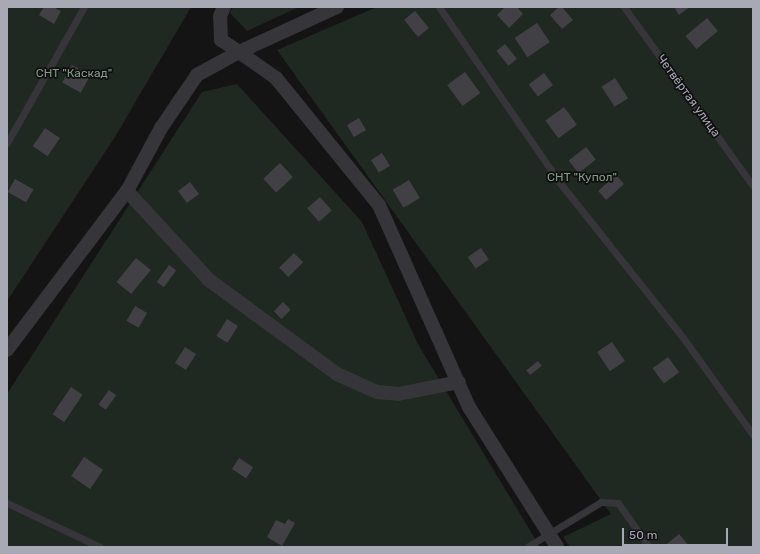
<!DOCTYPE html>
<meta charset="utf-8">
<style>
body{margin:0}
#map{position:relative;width:760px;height:554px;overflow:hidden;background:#141415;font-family:Rubik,sans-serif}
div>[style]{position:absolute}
.green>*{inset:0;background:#202822}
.building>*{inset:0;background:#414145;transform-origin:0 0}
.lane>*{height:7px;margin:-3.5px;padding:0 3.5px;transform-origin:3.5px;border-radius:3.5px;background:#35353a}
.street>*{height:14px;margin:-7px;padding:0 7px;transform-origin:7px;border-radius:7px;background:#35353a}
span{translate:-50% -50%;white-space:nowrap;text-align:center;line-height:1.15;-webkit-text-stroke:3.5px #0f0f10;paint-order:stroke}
.park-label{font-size:12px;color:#809d85}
.street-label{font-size:12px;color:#a7a9b4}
.frame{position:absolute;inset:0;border:8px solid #a7a9b4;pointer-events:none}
.scale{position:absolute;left:622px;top:528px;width:106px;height:18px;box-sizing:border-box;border:2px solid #a7a9b4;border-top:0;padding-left:5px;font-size:12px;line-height:14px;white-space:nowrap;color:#a7a9b4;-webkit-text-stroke:3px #0f0f10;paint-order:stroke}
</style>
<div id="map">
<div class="green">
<i style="clip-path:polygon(7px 7px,191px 7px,115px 137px,7px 301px)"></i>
<i style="clip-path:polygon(233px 7px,299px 7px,247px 31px,230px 13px)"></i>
<i style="clip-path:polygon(377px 7px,753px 7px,753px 547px,570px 547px,563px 537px,611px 514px,277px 50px)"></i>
<i style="clip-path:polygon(237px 84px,362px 222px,419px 346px,540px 547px,7px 547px,7px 394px,202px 92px)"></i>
</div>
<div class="building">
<i style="clip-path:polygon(44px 7px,53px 7px,61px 11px,54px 24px,39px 15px)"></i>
<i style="clip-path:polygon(505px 7px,517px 7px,523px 14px,509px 28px,497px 15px)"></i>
<i style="clip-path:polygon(559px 7px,562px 7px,573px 20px,562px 29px,550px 15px)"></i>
<i style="clip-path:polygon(674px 7px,690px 7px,679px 15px)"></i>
<i style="left:415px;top:11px;width:22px;height:14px;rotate:51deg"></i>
<i style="left:707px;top:18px;width:17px;height:28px;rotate:50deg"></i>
<i style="left:537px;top:23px;width:23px;height:27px;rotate:56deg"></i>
<i style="left:505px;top:44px;width:19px;height:11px;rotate:51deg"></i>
<i style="left:72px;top:65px;width:21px;height:20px;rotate:29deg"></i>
<i style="left:465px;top:72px;width:26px;height:22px;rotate:54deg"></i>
<i style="left:544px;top:73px;width:15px;height:19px;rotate:53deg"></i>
<i style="left:615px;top:78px;width:24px;height:16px;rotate:57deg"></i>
<i style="left:564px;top:107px;width:22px;height:23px;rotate:54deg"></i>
<i style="left:359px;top:118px;width:14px;height:14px;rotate:60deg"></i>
<i style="left:45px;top:128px;width:18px;height:22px;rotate:34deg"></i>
<i style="left:586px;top:147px;width:16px;height:22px;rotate:52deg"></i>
<i style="left:382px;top:153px;width:15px;height:13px;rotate:58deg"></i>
<i style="left:280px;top:163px;width:19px;height:23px;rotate:47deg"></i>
<i style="left:616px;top:175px;width:12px;height:24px;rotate:48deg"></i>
<i style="left:15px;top:179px;width:21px;height:15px;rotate:29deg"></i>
<i style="left:409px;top:180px;width:21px;height:19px;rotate:59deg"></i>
<i style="left:190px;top:182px;width:15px;height:15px;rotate:53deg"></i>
<i style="left:320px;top:197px;width:18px;height:17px;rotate:49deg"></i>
<i style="left:481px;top:248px;width:14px;height:16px;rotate:56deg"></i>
<i style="left:294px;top:253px;width:13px;height:21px;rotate:45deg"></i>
<i style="left:136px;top:258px;width:19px;height:31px;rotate:39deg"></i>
<i style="left:169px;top:265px;width:9px;height:21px;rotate:36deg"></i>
<i style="left:283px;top:302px;width:11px;height:13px;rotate:45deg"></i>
<i style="left:135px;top:306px;width:14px;height:17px;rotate:30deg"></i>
<i style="left:227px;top:319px;width:13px;height:20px;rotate:32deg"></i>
<i style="left:612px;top:342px;width:23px;height:18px;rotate:56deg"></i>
<i style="left:185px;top:347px;width:13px;height:19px;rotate:32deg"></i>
<i style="left:668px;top:357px;width:19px;height:19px;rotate:54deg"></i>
<i style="left:538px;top:361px;width:6px;height:15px;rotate:51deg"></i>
<i style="left:71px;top:387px;width:14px;height:33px;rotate:34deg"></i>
<i style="left:109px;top:390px;width:9px;height:18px;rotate:36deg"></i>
<i style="left:84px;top:457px;width:23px;height:23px;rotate:34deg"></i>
<i style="left:239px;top:458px;width:17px;height:13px;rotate:33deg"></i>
<i style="clip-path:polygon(288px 519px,295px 523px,282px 546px,267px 537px,276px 520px,285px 524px)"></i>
<i style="clip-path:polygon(679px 534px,690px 547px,669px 547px,667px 544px)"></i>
</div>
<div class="lane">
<i style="left:439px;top:7px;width:214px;rotate:55.5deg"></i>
<i style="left:560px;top:183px;width:199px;rotate:51.5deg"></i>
<i style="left:684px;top:339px;width:118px;rotate:54.3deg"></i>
<i style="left:624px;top:7px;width:221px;rotate:54.2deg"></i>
<i style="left:7px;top:143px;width:156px;rotate:-60.5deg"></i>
<i style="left:7px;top:503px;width:103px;rotate:25.3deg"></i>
<i style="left:527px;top:547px;width:87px;rotate:-31.3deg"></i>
<i style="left:601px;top:502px;width:17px;rotate:3deg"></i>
<i style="left:618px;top:503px;width:54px;rotate:54.8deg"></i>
</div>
<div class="street">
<i style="left:239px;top:52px;width:45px;rotate:35.1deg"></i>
<i style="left:276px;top:78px;width:164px;rotate:51deg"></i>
<i style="left:379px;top:205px;width:221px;rotate:66deg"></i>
<i style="left:469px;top:407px;width:165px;rotate:57.8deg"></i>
<i style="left:239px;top:52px;width:108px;rotate:-24.7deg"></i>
<i style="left:127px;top:191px;width:121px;rotate:47.3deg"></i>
<i style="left:209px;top:280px;width:159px;rotate:36.3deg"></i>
<i style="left:337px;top:374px;width:44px;rotate:24.2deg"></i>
<i style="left:377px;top:392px;width:21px;rotate:5deg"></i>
<i style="left:398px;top:394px;width:62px;rotate:-11.1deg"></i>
<i style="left:7px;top:350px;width:199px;rotate:-53deg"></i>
<i style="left:127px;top:191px;width:72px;rotate:-61.6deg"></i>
<i style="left:161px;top:128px;width:64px;rotate:-55.8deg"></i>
<i style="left:197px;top:75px;width:48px;rotate:-28.7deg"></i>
<i style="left:239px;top:52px;width:22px;rotate:-146deg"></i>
<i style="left:221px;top:40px;width:24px;rotate:-92deg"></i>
<i style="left:220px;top:16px;width:10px;rotate:-66deg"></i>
</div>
<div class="park-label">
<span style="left:74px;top:74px">СНТ "Каскад"</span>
<span style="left:582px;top:178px">СНТ "Купол"</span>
</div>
<div class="street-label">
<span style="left:688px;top:96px;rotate:54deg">Четвёртая улица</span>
</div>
<div class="frame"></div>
<div class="scale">50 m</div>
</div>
